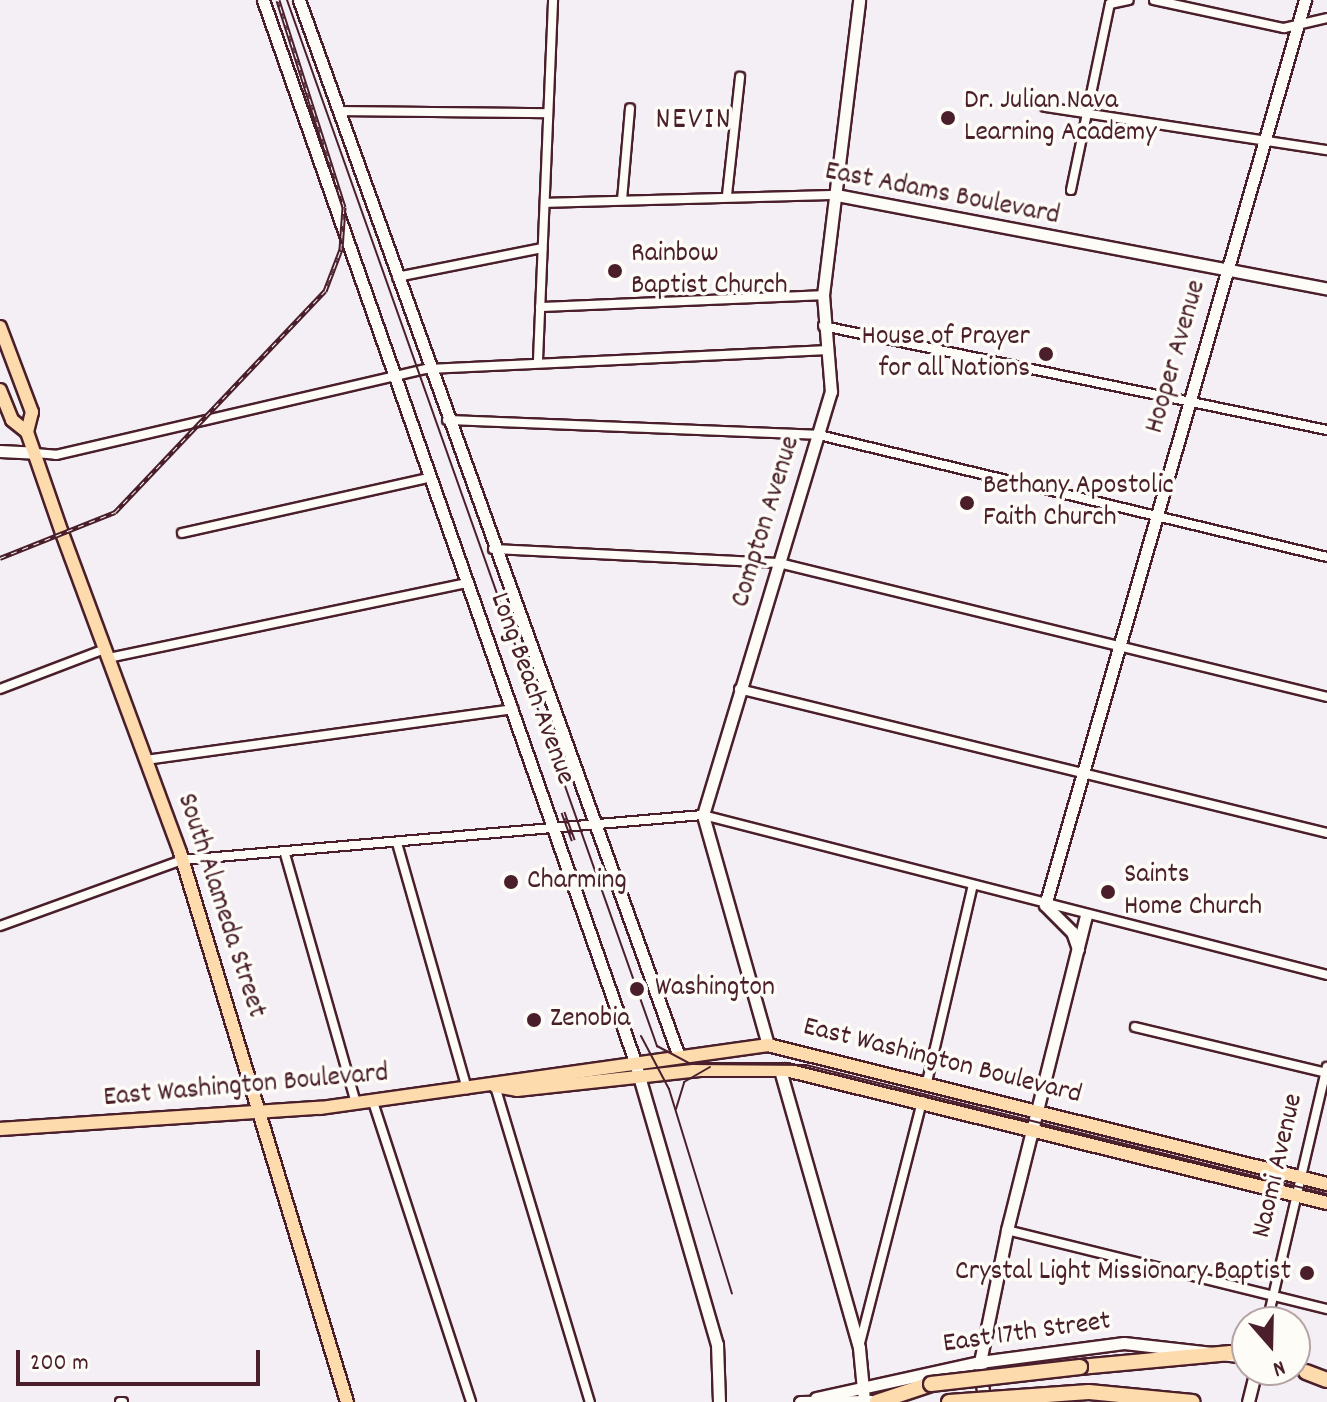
<!DOCTYPE html>
<style>
body{margin:0}
#map{position:relative;width:1327px;height:1402px;overflow:hidden;background:#f4eff4;font-family:Dekko,sans-serif}
div>[style]{position:absolute}
.roads{filter:drop-shadow(2px 0 #4a1f2b) drop-shadow(-2px 0 #4a1f2b) drop-shadow(0 2px #4a1f2b) drop-shadow(0 -2px #4a1f2b)}
.street>*{height:8px;margin:-4px;padding:0 4px;transform-origin:4px;border-radius:4px;background:#fdfcf7}
.secondary>*{height:11px;margin:-5.5px;padding:0 5.5px;transform-origin:5.5px;border-radius:5.5px;background:#fdfcf7}
.primary>*{height:12px;margin:-6px;padding:0 6px;transform-origin:6px;border-radius:6px;background:#fedbac}
.highway>*{height:14px;margin:-7px;padding:0 7px;transform-origin:7px;border-radius:7px;background:#fedbac}
.tram>*{height:2px;margin:-1px;padding:0 1px;transform-origin:1px;border-radius:1px;background:#4a1f2b}
.rail>*{height:5px;margin-top:-2.5px;transform-origin:0;background:repeating-linear-gradient(90deg,#fdfcf7 0 6px,#4a1f2b 0 12px);box-sizing:border-box;border-block:2px solid #4a1f2b}
.bridges{filter:drop-shadow(2px 0 #4a1f2b) drop-shadow(-2px 0 #4a1f2b) drop-shadow(0 2px #4a1f2b) drop-shadow(0 -2px #4a1f2b)}
.highway-bridge>*{height:14px;margin:-7px;padding:0 7px;transform-origin:7px;border-radius:7px;background:#fedbac}
.dots>*{width:22px;height:22px;translate:-50% -50%;box-sizing:border-box;border:4px solid #fdfcf7;border-radius:50%}
span{translate:-50% -50%;white-space:nowrap;text-align:center;line-height:1.15;-webkit-text-stroke:7px #fdfcf7;paint-order:stroke}
.poi-label{font-size:28px;color:#4a1f2b}
.left{translate:0 -50%;text-align:left}
.right{translate:-100% -50%;text-align:right}
.street-label{font-size:28px;color:#4a1f2b}
.neighbourhood-label{font-size:30px;color:#4a1f2b;letter-spacing:2px}
.north{position:absolute;left:1231px;top:1306px;width:80px;height:80px;box-sizing:border-box;background:#fdfcf7;border:2px solid #b5a4a5;border-radius:50%;rotate:160deg;font-size:22px;font-weight:700;line-height:32px;text-align:center;color:#4a1f2b}
.north::after{content:'';display:block;margin:auto;width:28px;height:36px;background:#4a1f2b;clip-path:polygon(50% 0,100% 100%,50% 72%,0 100%)}
.scale{position:absolute;left:16px;top:1350px;width:244px;height:36px;box-sizing:border-box;border:4px solid #4a1f2b;border-top:0;padding-left:10px;font-size:24px;line-height:28px;white-space:nowrap;color:#4a1f2b;-webkit-text-stroke:6px #fdfcf7;paint-order:stroke}
</style>
<div id="map">
<div class="roads">
<div class="street">
<i style="left:1154px;top:0;width:133px;rotate:12.2deg"></i>
<i style="left:1284px;top:28px;width:44px;rotate:-13.1deg"></i>
<i style="left:1045px;top:107px;width:285px;rotate:8.7deg"></i>
<i style="left:340px;top:111px;width:208px;rotate:0.6deg"></i>
<i style="left:1071px;top:190px;width:190px;rotate:-78.2deg"></i>
<i style="left:1110px;top:4px;width:19px;rotate:-12deg"></i>
<i style="left:727px;top:195px;width:119px;rotate:-83.7deg"></i>
<i style="left:622px;top:200px;width:92px;rotate:-85deg"></i>
<i style="left:545px;top:203px;width:291px;rotate:-1.6deg"></i>
<i style="left:397px;top:277px;width:148px;rotate:-11.3deg"></i>
<i style="left:540px;top:307px;width:283px;rotate:-2.4deg"></i>
<i style="left:823px;top:326px;width:515px;rotate:11.66deg"></i>
<i style="left:538px;top:360px;width:360px;rotate:-87.6deg"></i>
<i style="left:447px;top:420px;width:372px;rotate:2.3deg"></i>
<i style="left:819px;top:435px;width:522px;rotate:13.5deg"></i>
<i style="left:35px;top:453px;width:21px;rotate:5deg"></i>
<i style="left:56px;top:455px;width:381px;rotate:-13.1deg"></i>
<i style="left:427px;top:369px;width:398px;rotate:-2.7deg"></i>
<i style="left:182px;top:533px;width:252px;rotate:-12.6deg"></i>
<i style="left:493px;top:549px;width:286px;rotate:2.8deg"></i>
<i style="left:779px;top:563px;width:564px;rotate:13.74deg"></i>
<i style="left:108px;top:658px;width:368px;rotate:-11.8deg"></i>
<i style="left:0;top:689px;width:112px;rotate:-20.9deg"></i>
<i style="left:739px;top:689px;width:605px;rotate:13.76deg"></i>
<i style="left:146px;top:760px;width:371px;rotate:-7.9deg"></i>
<i style="left:397px;top:843px;width:256px;rotate:74.1deg"></i>
<i style="left:285px;top:854px;width:259px;rotate:74.1deg"></i>
<i style="left:0;top:926px;width:194px;rotate:-19.9deg"></i>
<i style="left:182px;top:860px;width:523px;rotate:-4.94deg"></i>
<i style="left:703px;top:815px;width:644px;rotate:14.38deg"></i>
<i style="left:1135px;top:1027px;width:197px;rotate:13.5deg"></i>
<i style="left:927px;top:1082px;width:199px;rotate:-76.9deg"></i>
<i style="left:495px;top:1086px;width:330px;rotate:73.3deg"></i>
<i style="left:373px;top:1102px;width:316px;rotate:71.9deg"></i>
<i style="left:1007px;top:1230px;width:330px;rotate:13.9deg"></i>
<i style="left:1267px;top:1322px;width:262px;rotate:-76.8deg"></i>
<i style="left:859px;top:1347px;width:254px;rotate:-75.6deg"></i>
<i style="left:120px;top:1402px;width:3px"></i>
</div>
<div class="secondary">
<i style="left:263px;top:0;width:1122px;rotate:70.69deg"></i>
<i style="left:634px;top:1059px;width:297px;rotate:73.8deg"></i>
<i style="left:717px;top:1344px;width:58px;rotate:88deg"></i>
<i style="left:299px;top:0;width:1120px;rotate:70.22deg"></i>
<i style="left:836px;top:195px;width:500px;rotate:10.8deg"></i>
<i style="left:0;top:451px;width:35px;rotate:3deg"></i>
<i style="left:1078px;top:949px;width:18px;rotate:-109deg"></i>
<i style="left:1072px;top:932px;width:38px;rotate:-135deg"></i>
<i style="left:1045px;top:905px;width:942px;rotate:-73.97deg"></i>
<i style="left:768px;top:1045px;width:239px;rotate:-105.8deg"></i>
<i style="left:703px;top:815px;width:442px;rotate:-73.2deg"></i>
<i style="left:831px;top:392px;width:97px;rotate:-94.7deg"></i>
<i style="left:823px;top:295px;width:297px;rotate:-83deg"></i>
<i style="left:780px;top:1070px;width:289px;rotate:74.1deg"></i>
<i style="left:859px;top:1348px;width:52px;rotate:84.5deg"></i>
<i style="left:816px;top:1398px;width:168px;rotate:-12.4deg"></i>
<i style="left:980px;top:1362px;width:145px;rotate:-7.5deg"></i>
<i style="left:1124px;top:1343px;width:124px;rotate:6.5deg"></i>
<i style="left:800px;top:1402px;width:71px;rotate:-0.8deg"></i>
<i style="left:984px;top:1402px;width:40px;rotate:-95.7deg"></i>
<i style="left:980px;top:1362px;width:135px;rotate:-78.4deg"></i>
<i style="left:1007px;top:1230px;width:324px;rotate:-75.9deg"></i>
<i style="left:1248px;top:1402px;width:33px;rotate:-76deg"></i>
</div>
<div class="primary">
<i style="left:0;top:327px;width:91px;rotate:69.4deg"></i>
<i style="left:32px;top:412px;width:21px;rotate:104deg"></i>
<i style="left:27px;top:432px;width:107px;rotate:70.9deg"></i>
<i style="left:62px;top:533px;width:340px;rotate:69.7deg"></i>
<i style="left:180px;top:852px;width:575px;rotate:73.11deg"></i>
<i style="left:0;top:390px;width:32px;rotate:68deg"></i>
<i style="left:12px;top:420px;width:19px;rotate:39deg"></i>
<i style="left:495px;top:1086px;width:22px;rotate:10deg"></i>
<i style="left:517px;top:1090px;width:184px;rotate:-6.2deg"></i>
<i style="left:700px;top:1070px;width:86px"></i>
<i style="left:786px;top:1070px;width:557px;rotate:13.81deg"></i>
<i style="left:0;top:1129px;width:321px;rotate:-3.8deg"></i>
<i style="left:320px;top:1108px;width:452px;rotate:-8deg"></i>
<i style="left:768px;top:1045px;width:576px;rotate:13.96deg"></i>
</div>
<div class="highway">
<i style="left:1080px;top:1367px;width:151px;rotate:-5.3deg"></i>
<i style="left:1306px;top:1372px;width:22px;rotate:21deg"></i>
<i style="left:877px;top:1402px;width:57px;rotate:-18.4deg"></i>
</div>
</div>
<div class="tram">
<i style="left:287px;top:0;width:1110px;rotate:70.52deg"></i>
<i style="left:657px;top:1046px;width:38px;rotate:28deg"></i>
<i style="left:691px;top:1064px;width:115px;rotate:0.5deg"></i>
<i style="left:806px;top:1065px;width:537px;rotate:13.91deg"></i>
<i style="left:641px;top:1036px;width:60px;rotate:62.2deg"></i>
<i style="left:669px;top:1089px;width:214px;rotate:72.9deg"></i>
<i style="left:676px;top:1109px;width:28px;rotate:-73deg"></i>
<i style="left:684px;top:1082px;width:30px;rotate:-30deg"></i>
</div>
<div class="rail">
<i style="left:0;top:558px;width:124px;rotate:-21.8deg"></i>
<i style="left:115px;top:512px;width:305px;rotate:-46.5deg"></i>
<i style="left:325px;top:291px;width:45px;rotate:-69.1deg"></i>
<i style="left:341px;top:249px;width:42px;rotate:-85.9deg"></i>
<i style="left:344px;top:207px;width:217px;rotate:-107.7deg"></i>
<i style="left:563px;top:812px;width:30px;rotate:70deg"></i>
</div>
<div class="bridges">
<div class="highway-bridge">
<i style="left:931px;top:1384px;width:150px;rotate:-6.5deg"></i>
<i style="left:949px;top:1402px;width:140px;rotate:-4.1deg"></i>
<i style="left:1089px;top:1392px;width:104px;rotate:5.5deg"></i>
</div>
</div>
<div class="dots">
<i style="left:948px;top:118px;background:#4a1f2b"></i>
<i style="left:615px;top:271px;background:#4a1f2b"></i>
<i style="left:1046px;top:354px;background:#4a1f2b"></i>
<i style="left:967px;top:503px;background:#4a1f2b"></i>
<i style="left:511px;top:882px;background:#4a1f2b"></i>
<i style="left:1108px;top:892px;background:#4a1f2b"></i>
<i style="left:637px;top:989px;background:#4a1f2b"></i>
<i style="left:534px;top:1020px;background:#4a1f2b"></i>
<i style="left:1307px;top:1273px;background:#4a1f2b"></i>
</div>
<div class="poi-label">
<span class="left" style="left:964px;top:118px">Dr. Julian Nava<br>Learning Academy</span>
<span class="left" style="left:631px;top:271px">Rainbow<br>Baptist Church</span>
<span class="right" style="left:1030px;top:354px">House of Prayer<br>for all Nations</span>
<span class="left" style="left:983px;top:503px">Bethany Apostolic<br>Faith Church</span>
<span class="left" style="left:1124px;top:892px">Saints<br>Home Church</span>
<span class="left" style="left:527px;top:882px">Charming</span>
<span class="left" style="left:655px;top:989px">Washington</span>
<span class="left" style="left:550px;top:1020px">Zenobia</span>
<span class="right" style="left:1291px;top:1273px">Crystal Light Missionary Baptist</span>
</div>
<div class="street-label">
<span style="left:942px;top:195px;rotate:11deg">East Adams Boulevard</span>
<span style="left:1177px;top:357px;rotate:-74deg">Hooper Avenue</span>
<span style="left:767px;top:522px;rotate:-73deg">Compton Avenue</span>
<span style="left:531px;top:689px;rotate:70deg">Long Beach Avenue</span>
<span style="left:220px;top:906px;rotate:72deg">South Alameda Street</span>
<span style="left:942px;top:1062px;rotate:14deg">East Washington Boulevard</span>
<span style="left:246px;top:1087px;rotate:-5deg">East Washington Boulevard</span>
<span style="left:1279px;top:1166px;rotate:-77deg">Naomi Avenue</span>
<span style="left:1027px;top:1334px;rotate:-8deg">East 17th Street</span>
</div>
<div class="neighbourhood-label">
<span style="left:694px;top:122px">NEVIN</span>
</div>
<div class="north">N</div>
<div class="scale">200 m</div>
</div>
